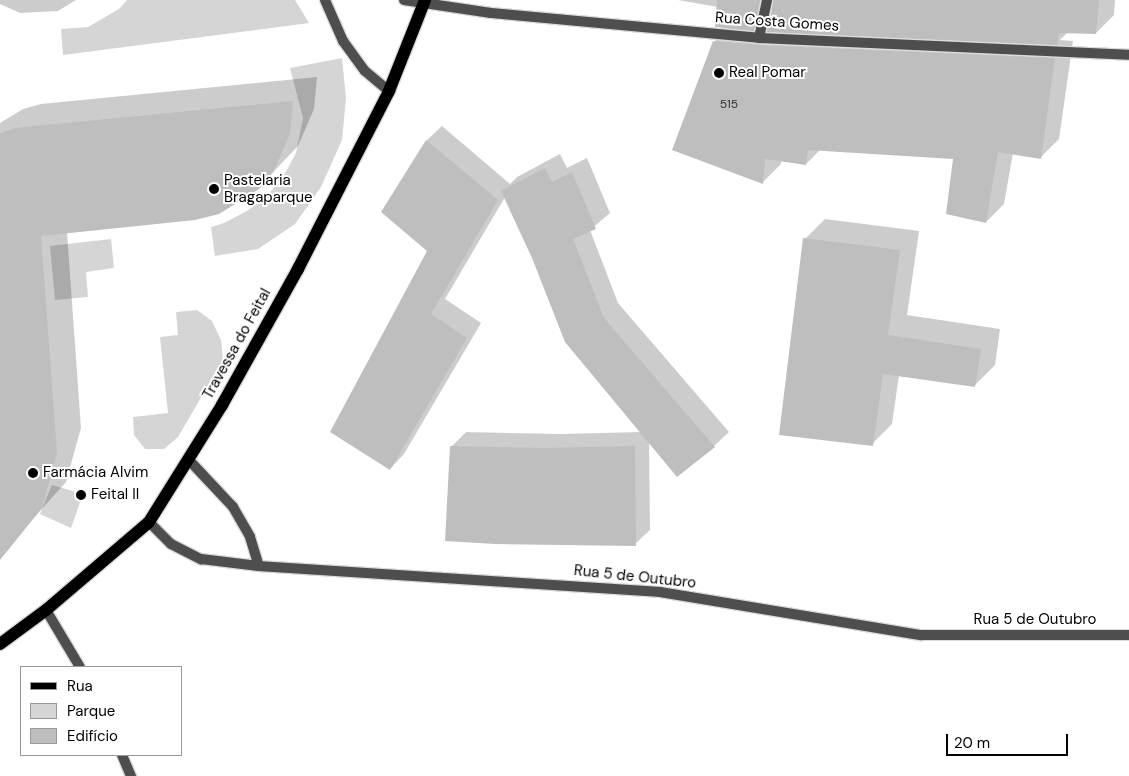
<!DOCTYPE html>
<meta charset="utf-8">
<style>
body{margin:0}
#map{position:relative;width:1129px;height:776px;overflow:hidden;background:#fff;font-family:"DM Sans",sans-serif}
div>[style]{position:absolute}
.green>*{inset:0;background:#d5d5d5}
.shadow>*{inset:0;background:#0003}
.building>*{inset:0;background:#bebebe}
.roads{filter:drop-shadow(1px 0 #dbdbdb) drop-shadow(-1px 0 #dbdbdb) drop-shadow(0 1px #dbdbdb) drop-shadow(0 -1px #dbdbdb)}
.lane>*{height:10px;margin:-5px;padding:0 5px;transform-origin:5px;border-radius:5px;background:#4e4e4e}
.street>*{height:10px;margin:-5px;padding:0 5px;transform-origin:5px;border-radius:5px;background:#4e4e4e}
.primary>*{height:12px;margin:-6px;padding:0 6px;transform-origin:6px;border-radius:6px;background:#000}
.dots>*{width:14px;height:14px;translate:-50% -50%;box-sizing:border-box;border:2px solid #fff;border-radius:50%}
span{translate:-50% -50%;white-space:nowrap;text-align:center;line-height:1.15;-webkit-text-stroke:4px #fff;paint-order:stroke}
.number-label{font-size:12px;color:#303030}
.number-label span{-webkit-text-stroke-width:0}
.street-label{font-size:15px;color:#000}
.poi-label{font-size:15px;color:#000}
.left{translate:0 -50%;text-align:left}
.legend{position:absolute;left:20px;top:666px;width:162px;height:90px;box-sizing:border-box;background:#fff;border:1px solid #999;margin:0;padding:6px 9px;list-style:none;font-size:15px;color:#000}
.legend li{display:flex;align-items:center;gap:10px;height:25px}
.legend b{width:25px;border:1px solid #999}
.scale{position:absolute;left:946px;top:734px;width:122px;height:22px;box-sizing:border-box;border:2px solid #000;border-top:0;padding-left:6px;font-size:15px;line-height:18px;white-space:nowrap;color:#000;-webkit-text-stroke:4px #fff;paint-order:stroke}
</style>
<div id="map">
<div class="green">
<i style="clip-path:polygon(127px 0,295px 0,309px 23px,63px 55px,61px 29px,88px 27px,119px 9px)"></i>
<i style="clip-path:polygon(342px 58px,346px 98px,342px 140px,321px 187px,295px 224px,258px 249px,215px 256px,211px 227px,224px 223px,247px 211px,266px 197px,283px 177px,296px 153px,303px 118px,290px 68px)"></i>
<i style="clip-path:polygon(111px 239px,114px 268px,86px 272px,88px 297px,55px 300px,50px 246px)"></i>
<i style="clip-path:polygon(197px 310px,212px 321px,221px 340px,223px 360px,178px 437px,164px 449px,145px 449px,134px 435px,133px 417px,168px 413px,160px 337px,178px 335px,176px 312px)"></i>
<i style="clip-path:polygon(52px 485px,83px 494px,71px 528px,40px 514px)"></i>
</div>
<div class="shadow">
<i style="clip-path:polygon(0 0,76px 0,58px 11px,20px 13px,0 4px)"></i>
<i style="clip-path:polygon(evenodd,678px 0,1115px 0,1114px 15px,1096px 33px,1068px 32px,1060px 40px,1073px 41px,1059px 139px,1041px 157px,1013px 153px,1004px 204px,986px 222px,954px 158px,821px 149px,806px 164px,781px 160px,781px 164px,763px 182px,715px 41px,729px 27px,718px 7px,678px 0,773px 9px,770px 26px,757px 25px,773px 9px)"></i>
<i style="clip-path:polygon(317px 77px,314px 109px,298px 146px,258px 188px,67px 232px,81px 428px,66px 482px,14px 540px,0 547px,0 123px,23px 109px,41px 104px)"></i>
<i style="clip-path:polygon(442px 126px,510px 184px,517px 177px,560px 154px,567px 168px,587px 158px,610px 213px,590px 230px,618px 303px,729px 432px,714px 446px,649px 441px,650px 530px,635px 544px,451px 447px,466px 432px,560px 434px,642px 432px,533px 258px,505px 197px,445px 299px,481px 323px,404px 454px,390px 469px,429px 251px,382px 212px,427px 140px)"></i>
<i style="clip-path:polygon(825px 219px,919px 231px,907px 315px,1000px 329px,995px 365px,975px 385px,899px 375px,892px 424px,872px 444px,805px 239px)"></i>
</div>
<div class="building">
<i style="clip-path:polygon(717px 0,760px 0,754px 31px,715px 27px)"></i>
<i style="clip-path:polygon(774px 0,1099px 0,1096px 34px,1059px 33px,1057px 45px,767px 32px)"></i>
<i style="clip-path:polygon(713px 41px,758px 45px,1055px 58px,1041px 159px,998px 152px,986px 223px,946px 214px,953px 159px,808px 150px,806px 165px,765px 159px,763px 184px,672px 150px)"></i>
<i style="clip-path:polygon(293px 101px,290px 134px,273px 172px,259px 189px,219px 214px,195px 220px,41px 236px,57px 453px,42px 508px,0 560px,0 133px,15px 128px)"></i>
<i style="clip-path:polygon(426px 140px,498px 200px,431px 314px,467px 338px,390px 470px,330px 432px,427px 251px,381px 212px)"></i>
<i style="clip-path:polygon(545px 168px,552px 182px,572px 172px,596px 229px,573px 239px,604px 318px,715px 447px,677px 477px,565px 342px,532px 258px,501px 191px)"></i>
<i style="clip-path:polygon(803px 238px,900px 250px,888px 335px,981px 349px,975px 387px,883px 374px,873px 446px,779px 435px)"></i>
<i style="clip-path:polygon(450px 446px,545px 448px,635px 446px,636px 546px,495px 544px,445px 541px)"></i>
</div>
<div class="roads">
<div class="lane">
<i style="left:759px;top:38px;width:39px;rotate:-78deg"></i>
</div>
<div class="street">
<i style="left:325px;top:0;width:45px;rotate:66.3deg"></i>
<i style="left:343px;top:41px;width:37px;rotate:54deg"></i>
<i style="left:365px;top:71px;width:31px;rotate:40deg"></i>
<i style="left:404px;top:0;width:88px;rotate:8.5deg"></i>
<i style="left:491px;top:13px;width:269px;rotate:5.3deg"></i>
<i style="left:759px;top:38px;width:370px;rotate:2.6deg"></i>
<i style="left:188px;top:459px;width:66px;rotate:46.8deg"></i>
<i style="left:233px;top:507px;width:34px;rotate:60deg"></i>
<i style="left:250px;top:537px;width:30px;rotate:73deg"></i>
<i style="left:149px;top:522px;width:31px;rotate:45deg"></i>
<i style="left:171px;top:544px;width:34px;rotate:27deg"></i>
<i style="left:201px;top:559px;width:58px;rotate:6.9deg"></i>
<i style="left:259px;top:566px;width:402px;rotate:3.7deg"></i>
<i style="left:660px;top:592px;width:265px;rotate:9.4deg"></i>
<i style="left:921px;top:635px;width:208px"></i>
<i style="left:46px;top:610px;width:66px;rotate:59.2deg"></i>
<i style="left:122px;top:755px;width:23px;rotate:67deg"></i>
</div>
<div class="primary">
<i style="left:0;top:644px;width:57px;rotate:-36.5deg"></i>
<i style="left:46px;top:610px;width:135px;rotate:-40.5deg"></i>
<i style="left:149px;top:522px;width:138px;rotate:-58deg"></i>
<i style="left:222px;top:405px;width:156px;rotate:-60.8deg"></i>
<i style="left:298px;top:269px;width:200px;rotate:-62.9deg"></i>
<i style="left:389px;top:91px;width:98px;rotate:-68.4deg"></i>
</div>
</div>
<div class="dots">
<i style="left:719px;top:73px;background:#000"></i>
<i style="left:214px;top:189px;background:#000"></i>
<i style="left:33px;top:473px;background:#000"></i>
<i style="left:81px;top:495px;background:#000"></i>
</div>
<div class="number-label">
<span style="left:729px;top:105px">515</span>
</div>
<div class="street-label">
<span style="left:777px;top:22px;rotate:4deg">Rua Costa Gomes</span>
<span style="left:237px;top:344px;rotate:-61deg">Travessa do Feital</span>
<span style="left:635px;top:577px;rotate:6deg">Rua 5 de Outubro</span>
<span style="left:1035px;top:620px">Rua 5 de Outubro</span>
</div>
<div class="poi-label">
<span class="left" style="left:729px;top:73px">Real Pomar</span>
<span class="left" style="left:224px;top:189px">Pastelaria<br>Bragaparque</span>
<span class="left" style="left:43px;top:473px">Farmácia Alvim</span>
<span class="left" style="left:91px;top:495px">Feital II</span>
</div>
<ul class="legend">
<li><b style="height:6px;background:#000"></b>Rua</li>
<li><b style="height:14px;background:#d5d5d5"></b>Parque</li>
<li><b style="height:14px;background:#bebebe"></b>Edifício</li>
</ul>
<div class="scale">20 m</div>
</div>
